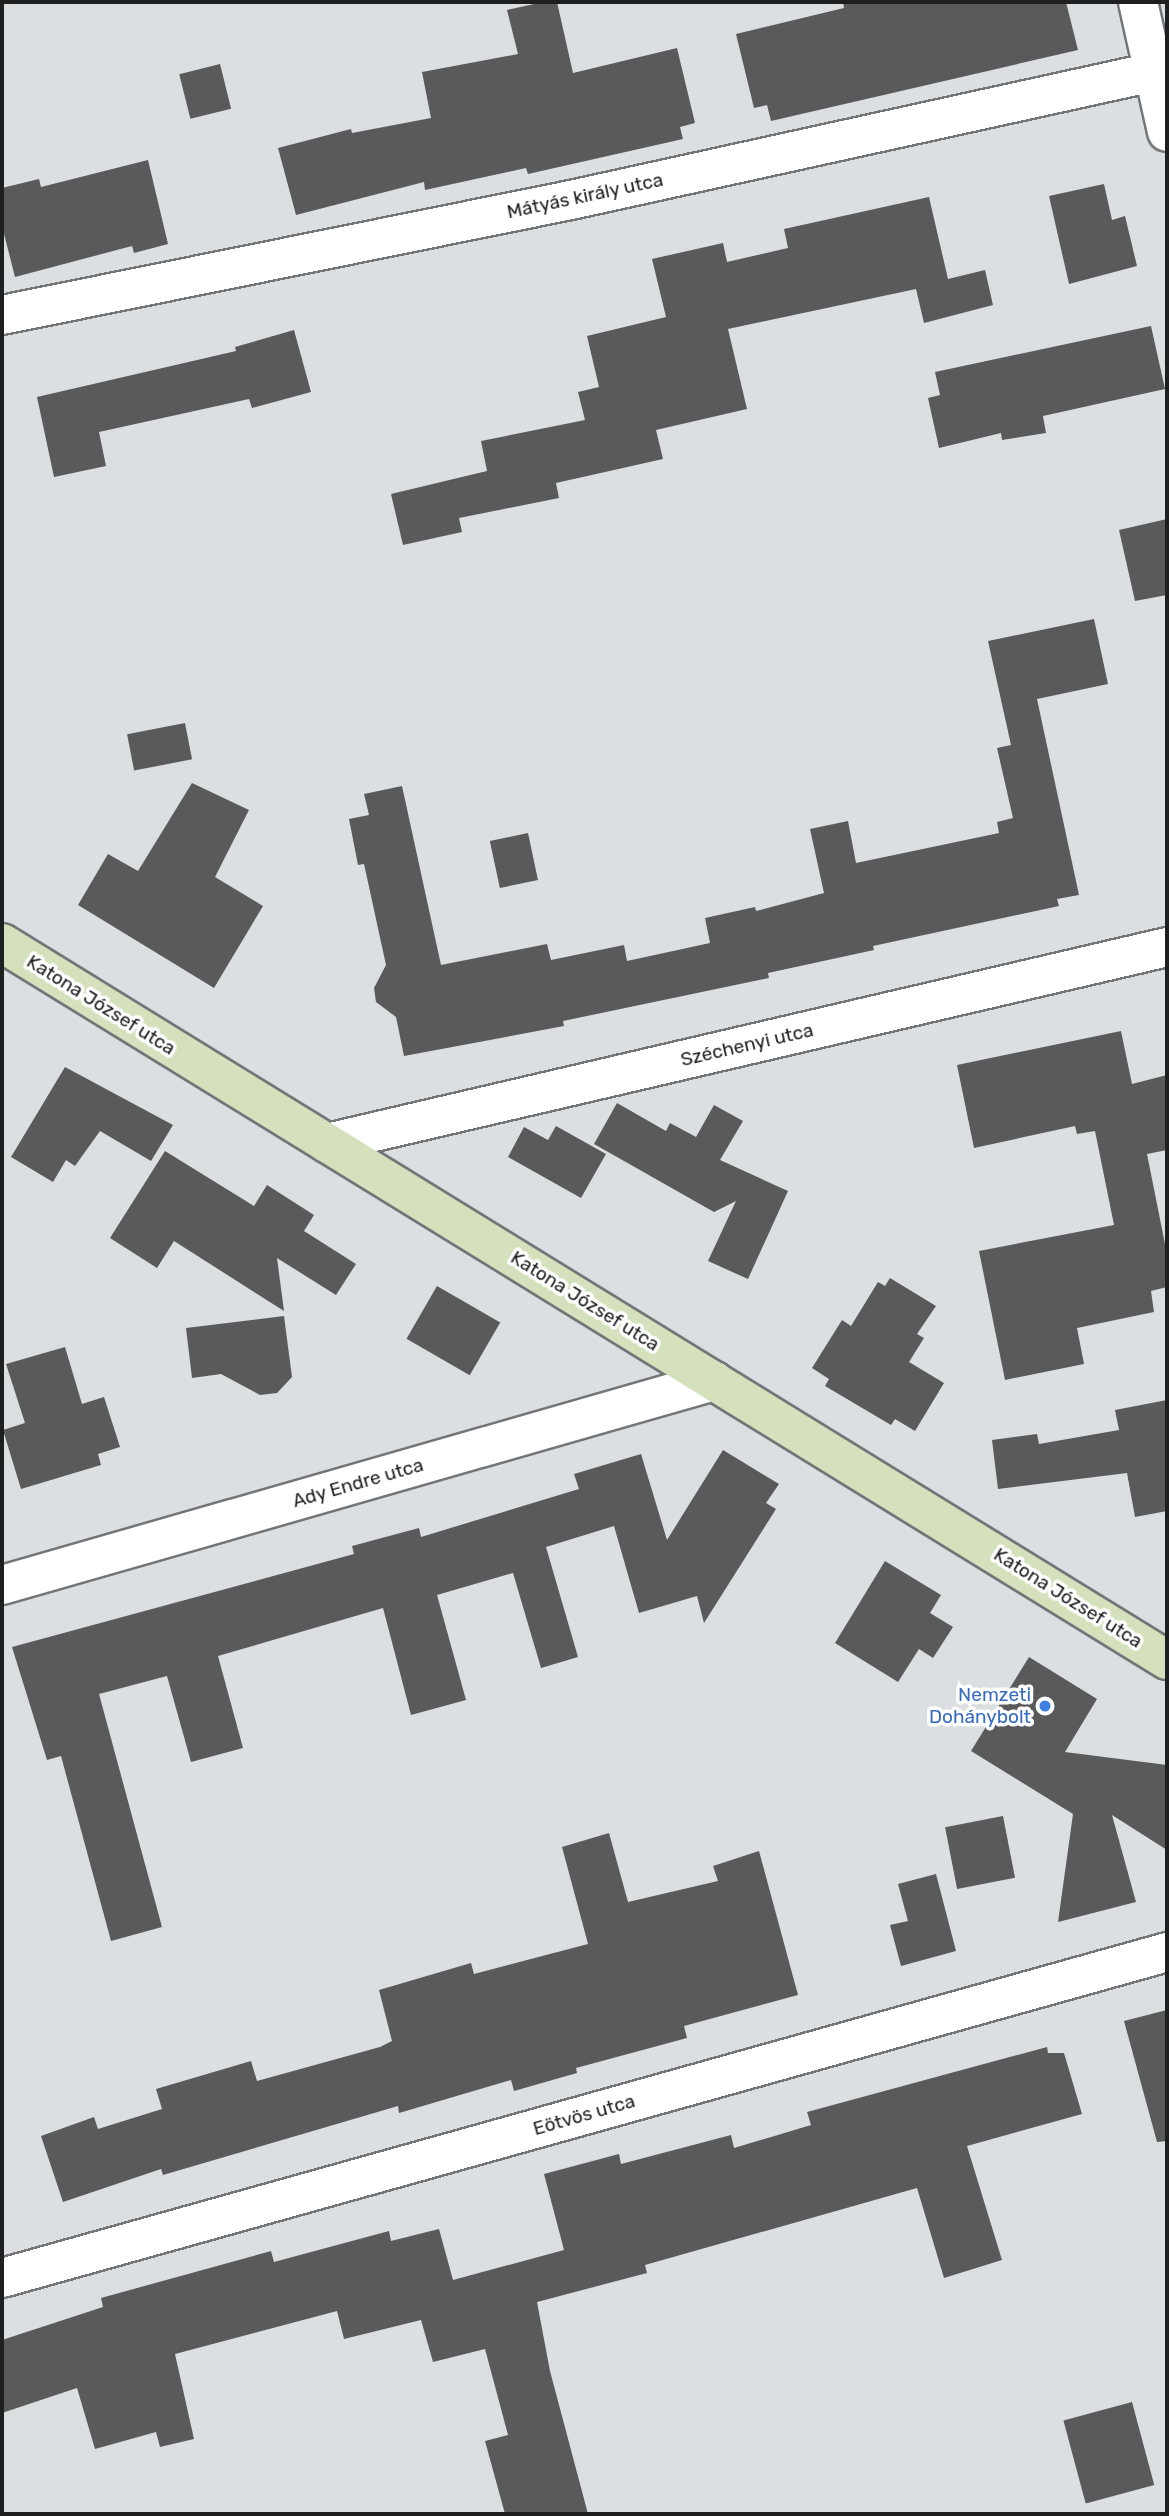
<!DOCTYPE html>
<meta charset="utf-8">
<style>
body{margin:0}
#map{position:relative;width:1169px;height:2516px;overflow:hidden;background:#dcdfe2;font-family:Rubik,sans-serif}
div>[style]{position:absolute}
.building>*{inset:0;background:#5a595c;transform-origin:0 0}
.roads{filter:drop-shadow(2px 0 #737578) drop-shadow(-2px 0 #737578) drop-shadow(0 2px #737578) drop-shadow(0 -2px #737578)}
.street>*{height:38px;margin:-19px;padding:0 19px;transform-origin:19px;border-radius:19px;background:#fff}
.secondary>*{height:38px;margin:-19px;padding:0 19px;transform-origin:19px;border-radius:19px;background:#d5e1bc}
.dots>*{width:19px;height:19px;translate:-50% -50%;box-sizing:border-box;border:4px solid #fff;border-radius:50%}
span{translate:-50% -50%;white-space:nowrap;text-align:center;line-height:1.15;-webkit-text-stroke:7px #fff;paint-order:stroke}
.street-label{font-size:19px;color:#1e1f20}
.shop-label{font-size:19px;color:#366cbe}
.right{translate:-100% -50%;text-align:right}
.frame{position:absolute;inset:0;border:4px solid #1e1f20;pointer-events:none}
</style>
<div id="map">
<div class="building">
<i style="clip-path:polygon(543px 2px,557px 2px,573px 73px,677px 48px,695px 123px,680px 127px,683px 139px,528px 174px,526px 168px,425px 190px,424px 182px,296px 215px,278px 148px,351px 129px,352px 133px,431px 118px,422px 72px,518px 54px,507px 10px)"></i>
<i style="clip-path:polygon(843px 2px,1066px 2px,1078px 50px,771px 121px,767px 105px,754px 108px,736px 34px,844px 8px)"></i>
<i style="left:220px;top:64px;width:46px;height:42px;rotate:76deg"></i>
<i style="clip-path:polygon(148px 160px,168px 244px,134px 253px,132px 246px,15px 277px,2px 226px,2px 188px,39px 179px,41px 187px)"></i>
<i style="clip-path:polygon(1104px 184px,1112px 220px,1125px 216px,1137px 266px,1069px 284px,1049px 196px)"></i>
<i style="clip-path:polygon(929px 197px,948px 279px,985px 270px,993px 305px,924px 323px,916px 289px,728px 329px,747px 409px,656px 430px,663px 459px,556px 483px,559px 498px,459px 518px,462px 532px,403px 545px,391px 494px,487px 471px,481px 441px,585px 420px,578px 392px,599px 387px,587px 336px,666px 317px,652px 259px,723px 243px,727px 262px,788px 248px,784px 229px)"></i>
<i style="clip-path:polygon(1151px 326px,1165px 389px,1043px 416px,1046px 433px,1002px 440px,1001px 433px,939px 448px,928px 398px,940px 395px,935px 372px)"></i>
<i style="clip-path:polygon(294px 330px,311px 392px,252px 408px,249px 399px,99px 432px,106px 466px,54px 477px,37px 397px,236px 351px,235px 347px)"></i>
<i style="clip-path:polygon(1167px 519px,1167px 595px,1135px 601px,1119px 530px)"></i>
<i style="clip-path:polygon(1094px 619px,1108px 684px,1037px 699px,1079px 895px,1057px 899px,1059px 906px,873px 946px,874px 950px,768px 973px,769px 978px,563px 1021px,564px 1026px,404px 1056px,396px 1017px,376px 1002px,374px 988px,386px 965px,364px 864px,358px 865px,349px 819px,369px 815px,364px 794px,402px 786px,441px 965px,547px 944px,551px 960px,624px 945px,627px 961px,710px 943px,705px 918px,755px 907px,756px 911px,824px 893px,810px 829px,848px 821px,856px 863px,999px 833px,997px 822px,1013px 818px,997px 748px,1011px 745px,988px 641px)"></i>
<i style="left:185px;top:723px;width:37px;height:59px;rotate:79deg"></i>
<i style="clip-path:polygon(192px 783px,249px 810px,215px 877px,263px 906px,214px 988px,78px 905px,108px 854px,138px 871px)"></i>
<i style="left:528px;top:833px;width:48px;height:39px;rotate:78deg"></i>
<i style="clip-path:polygon(1121px 1031px,1132px 1084px,1167px 1075px,1167px 1150px,1147px 1154px,1167px 1254px,1167px 1287px,1151px 1291px,1154px 1312px,1077px 1328px,1084px 1364px,1005px 1380px,979px 1251px,1114px 1225px,1095px 1131px,1077px 1134px,1075px 1126px,974px 1148px,957px 1065px)"></i>
<i style="clip-path:polygon(65px 1067px,173px 1125px,151px 1161px,100px 1131px,75px 1166px,66px 1160px,53px 1182px,11px 1157px)"></i>
<i style="clip-path:polygon(617px 1103px,666px 1131px,670px 1123px,696px 1137px,714px 1105px,743px 1121px,720px 1160px,788px 1191px,748px 1279px,708px 1261px,736px 1201px,714px 1212px,594px 1144px)"></i>
<i style="clip-path:polygon(556px 1126px,606px 1154px,581px 1198px,508px 1157px,524px 1127px,548px 1140px)"></i>
<i style="clip-path:polygon(165px 1151px,254px 1206px,267px 1185px,314px 1215px,304px 1231px,356px 1264px,336px 1295px,277px 1258px,284px 1311px,174px 1241px,157px 1268px,110px 1238px)"></i>
<i style="clip-path:polygon(890px 1278px,936px 1306px,917px 1334px,924px 1338px,909px 1362px,944px 1383px,915px 1431px,895px 1419px,891px 1425px,825px 1386px,829px 1379px,812px 1368px,842px 1320px,851px 1326px,878px 1282px,885px 1286px)"></i>
<i style="left:437px;top:1286px;width:73px;height:61px;rotate:30deg"></i>
<i style="clip-path:polygon(284px 1316px,292px 1377px,277px 1393px,260px 1395px,221px 1374px,192px 1378px,186px 1328px)"></i>
<i style="clip-path:polygon(65px 1347px,82px 1404px,104px 1397px,120px 1447px,98px 1454px,101px 1465px,21px 1489px,3px 1430px,25px 1423px,6px 1364px)"></i>
<i style="clip-path:polygon(1167px 1400px,1167px 1511px,1135px 1517px,1127px 1473px,998px 1489px,992px 1440px,1037px 1434px,1039px 1444px,1119px 1430px,1115px 1410px)"></i>
<i style="clip-path:polygon(723px 1450px,779px 1484px,766px 1503px,776px 1509px,704px 1623px,697px 1596px,639px 1613px,614px 1526px,546px 1547px,578px 1657px,541px 1668px,513px 1573px,437px 1595px,466px 1700px,411px 1715px,383px 1608px,218px 1656px,243px 1748px,191px 1762px,167px 1676px,99px 1694px,162px 1927px,111px 1941px,61px 1756px,47px 1760px,12px 1647px,354px 1554px,352px 1546px,419px 1528px,421px 1537px,579px 1489px,574px 1474px,641px 1454px,667px 1540px)"></i>
<i style="clip-path:polygon(885px 1561px,941px 1595px,930px 1613px,953px 1627px,933px 1658px,919px 1649px,898px 1682px,835px 1643px)"></i>
<i style="clip-path:polygon(1029px 1657px,1097px 1699px,1065px 1752px,1167px 1765px,1167px 1850px,1112px 1815px,1136px 1902px,1058px 1922px,1073px 1814px,971px 1751px)"></i>
<i style="left:1003px;top:1816px;width:63px;height:59px;rotate:79deg"></i>
<i style="clip-path:polygon(609px 1833px,628px 1902px,718px 1881px,713px 1866px,759px 1851px,798px 1995px,684px 2026px,687px 2038px,576px 2068px,577px 2073px,514px 2091px,511px 2080px,399px 2113px,398px 2106px,163px 2175px,161px 2169px,63px 2202px,41px 2136px,94px 2117px,98px 2129px,162px 2109px,156px 2089px,251px 2061px,257px 2081px,380px 2047px,392px 2041px,379px 1990px,471px 1963px,474px 1974px,588px 1944px,562px 1847px)"></i>
<i style="clip-path:polygon(936px 1874px,956px 1951px,901px 1966px,890px 1925px,908px 1921px,898px 1884px)"></i>
<i style="clip-path:polygon(1167px 2010px,1167px 2141px,1157px 2142px,1124px 2021px)"></i>
<i style="clip-path:polygon(1047px 2047px,1048px 2053px,1064px 2053px,1082px 2114px,967px 2146px,1002px 2260px,944px 2278px,917px 2188px,645px 2265px,647px 2273px,537px 2302px,550px 2371px,588px 2514px,505px 2514px,485px 2441px,508px 2435px,485px 2349px,433px 2362px,421px 2320px,344px 2339px,337px 2311px,175px 2354px,194px 2439px,160px 2447px,156px 2432px,95px 2449px,77px 2388px,2px 2413px,2px 2340px,103px 2307px,101px 2298px,271px 2251px,274px 2262px,389px 2231px,391px 2241px,439px 2229px,453px 2280px,564px 2250px,544px 2174px,619px 2154px,621px 2164px,731px 2135px,734px 2148px,811px 2125px,807px 2112px)"></i>
<i style="left:1132px;top:2402px;width:86px;height:71px;rotate:75deg"></i>
</div>
<div class="roads">
<div class="street">
<i style="left:1138px;top:2px;width:133px;rotate:77.4deg"></i>
<i style="left:2px;top:315px;width:581px;rotate:-11.43deg"></i>
<i style="left:571px;top:200px;width:610px;rotate:-12.4deg"></i>
<i style="left:327px;top:1143px;width:863px;rotate:-13.13deg"></i>
<i style="left:2px;top:1585px;width:741px;rotate:-15.99deg"></i>
<i style="left:2px;top:2278px;width:1210px;rotate:-15.63deg"></i>
</div>
<div class="secondary">
<i style="left:2px;top:943px;width:1368px;rotate:31.61deg"></i>
</div>
</div>
<div class="dots">
<i style="left:1045px;top:1706px;background:#3f7fe0"></i>
</div>
<div class="street-label">
<span style="left:585px;top:196px;rotate:-12deg">Mátyás király utca</span>
<span style="left:101px;top:1005px;rotate:32deg">Katona József utca</span>
<span style="left:747px;top:1045px;rotate:-13deg">Széchenyi utca</span>
<span style="left:585px;top:1301px;rotate:32deg">Katona József utca</span>
<span style="left:358px;top:1483px;rotate:-16deg">Ady Endre utca</span>
<span style="left:1068px;top:1598px;rotate:32deg">Katona József utca</span>
<span style="left:584px;top:2115px;rotate:-16deg">Eötvös utca</span>
</div>
<div class="shop-label">
<span class="right" style="left:1031px;top:1706px">Nemzeti<br>Dohánybolt</span>
</div>
<div class="frame"></div>
</div>
